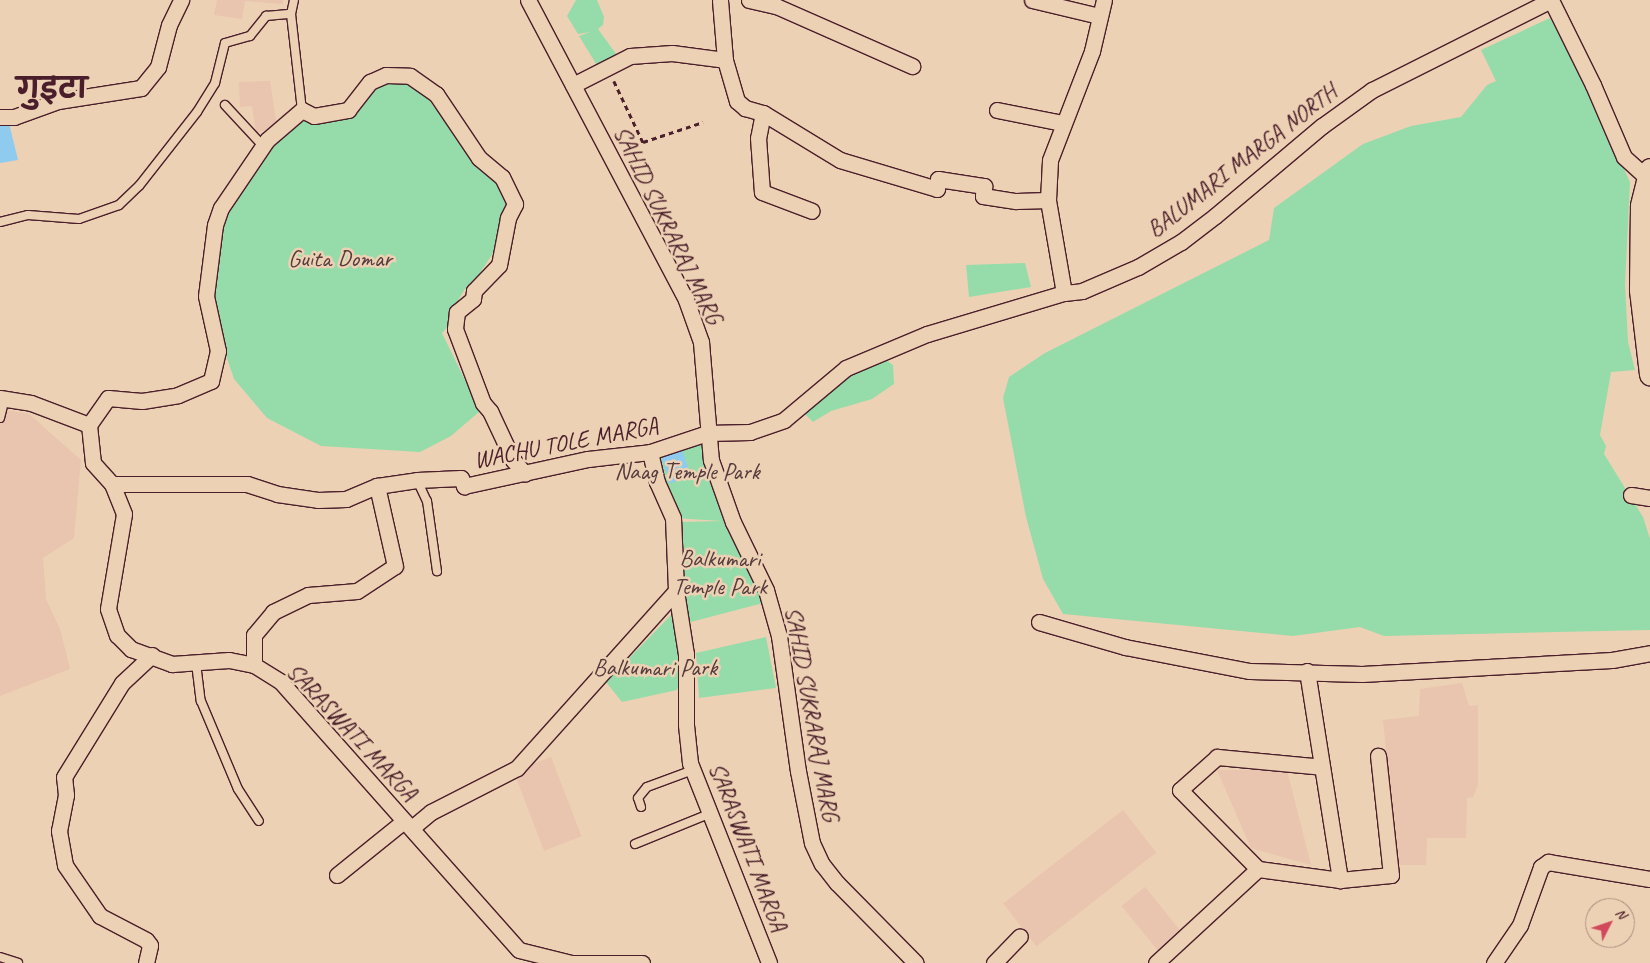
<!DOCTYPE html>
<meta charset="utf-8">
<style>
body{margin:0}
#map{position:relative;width:1650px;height:963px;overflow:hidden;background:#edd1b4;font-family:Caveat,"Playpen Sans Deva",sans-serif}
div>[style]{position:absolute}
.built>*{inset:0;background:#e9c4ae;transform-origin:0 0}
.green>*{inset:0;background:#96dcaa}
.water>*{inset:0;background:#8fcbef;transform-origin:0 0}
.path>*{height:2.5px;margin-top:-1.25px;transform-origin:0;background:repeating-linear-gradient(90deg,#4a1f2b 0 5px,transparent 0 9px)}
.roads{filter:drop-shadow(1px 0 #4a1f2b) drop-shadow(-1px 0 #4a1f2b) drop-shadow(0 1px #4a1f2b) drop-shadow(0 -1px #4a1f2b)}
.service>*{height:8px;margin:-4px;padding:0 4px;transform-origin:4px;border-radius:4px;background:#edd1b4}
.minor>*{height:15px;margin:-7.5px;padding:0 7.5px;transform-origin:7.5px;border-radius:7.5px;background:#edd1b4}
.secondary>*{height:21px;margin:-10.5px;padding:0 10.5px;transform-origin:10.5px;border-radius:10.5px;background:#edd1b4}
span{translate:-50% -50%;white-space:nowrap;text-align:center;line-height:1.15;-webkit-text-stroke:5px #edd1b4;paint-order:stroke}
.street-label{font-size:24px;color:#4a1f2b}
.park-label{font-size:24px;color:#553b3e}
.district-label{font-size:29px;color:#4a1f2b;font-weight:700}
.north{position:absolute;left:1585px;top:898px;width:50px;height:50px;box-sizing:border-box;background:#edd1b4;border:1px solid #ac8a7d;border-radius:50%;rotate:49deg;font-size:14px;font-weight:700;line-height:20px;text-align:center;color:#4a1f2b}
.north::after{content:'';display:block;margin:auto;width:18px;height:22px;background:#d1495b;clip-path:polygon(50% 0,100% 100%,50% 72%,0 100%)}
</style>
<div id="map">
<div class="built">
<i style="clip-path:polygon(217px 0,283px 0,283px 4px,245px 1px,242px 19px,214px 15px)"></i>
<i style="clip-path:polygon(270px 81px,277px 127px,256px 133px,252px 106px,240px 107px,239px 82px)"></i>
<i style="clip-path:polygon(0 402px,8px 403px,6px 410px,29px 414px,81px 460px,74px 538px,43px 558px,46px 599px,60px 629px,70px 669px,0 696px)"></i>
<i style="clip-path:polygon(1462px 683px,1469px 706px,1478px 705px,1478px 785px,1473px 797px,1467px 798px,1466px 838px,1427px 838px,1426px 865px,1397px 865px,1397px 851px,1388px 850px,1386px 823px,1393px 817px,1383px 720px,1419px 716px,1420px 689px)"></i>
<i style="left:551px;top:757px;width:85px;height:40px;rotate:69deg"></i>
<i style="clip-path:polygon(1217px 770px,1287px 770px,1311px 865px,1251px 848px)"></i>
<i style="left:1123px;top:810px;width:54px;height:152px;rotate:52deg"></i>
<i style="left:1145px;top:887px;width:63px;height:30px;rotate:51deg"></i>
</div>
<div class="green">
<i style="clip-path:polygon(576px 0,597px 0,604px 17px,603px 25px,598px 29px,619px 58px,598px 67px,579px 36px,590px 32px,578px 34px,567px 16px)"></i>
<i style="clip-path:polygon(1550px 18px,1573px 59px,1630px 182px,1625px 284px,1628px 342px,1635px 370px,1611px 372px,1600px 435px,1606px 446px,1604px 454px,1643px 517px,1650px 539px,1650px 630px,1384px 636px,1360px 627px,1293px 636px,1063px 614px,1043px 579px,1026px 517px,1003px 398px,1009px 377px,1045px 353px,1269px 240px,1274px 208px,1363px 144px,1411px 126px,1461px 117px,1487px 85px,1496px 81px,1481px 50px)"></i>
<i style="clip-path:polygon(379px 81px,416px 84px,511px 203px,499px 244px,472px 285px,465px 289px,452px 310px,453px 321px,442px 333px,480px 411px,451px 436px,420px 452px,321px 446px,267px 418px,234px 379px,212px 314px,220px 219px,265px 148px,294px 121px,327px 115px)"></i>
<i style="clip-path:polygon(1025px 263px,1031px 287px,969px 297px,966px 265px)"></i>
<i style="clip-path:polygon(883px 358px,893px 365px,894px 384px,872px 399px,831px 411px,813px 422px,803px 412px,846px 377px)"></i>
<i style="clip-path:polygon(704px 434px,771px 601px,687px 623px,679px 522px,722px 521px,673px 518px,651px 454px)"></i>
<i style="clip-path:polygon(674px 612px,681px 676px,677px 690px,622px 702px,606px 682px)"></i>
<i style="clip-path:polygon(766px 637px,776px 688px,699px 698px,696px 653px)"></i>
</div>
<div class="water">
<i style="clip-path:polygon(0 119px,9px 123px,18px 160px,0 163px)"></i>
<i style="left:682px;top:449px;width:29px;height:22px;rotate:72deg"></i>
</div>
<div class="path">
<i style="left:614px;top:81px;width:68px;rotate:64.6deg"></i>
<i style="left:643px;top:142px;width:63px;rotate:-18.4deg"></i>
</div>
<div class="roads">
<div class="service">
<i style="left:294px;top:0;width:14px;rotate:102deg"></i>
<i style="left:291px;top:14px;width:97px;rotate:83.5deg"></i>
<i style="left:225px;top:105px;width:56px;rotate:47.2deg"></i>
<i style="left:0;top:222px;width:29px;rotate:-14deg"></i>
<i style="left:28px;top:215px;width:51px;rotate:4.5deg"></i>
<i style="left:79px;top:219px;width:42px;rotate:-19.3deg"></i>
<i style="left:119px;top:205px;width:28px;rotate:-44deg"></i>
<i style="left:139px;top:186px;width:94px;rotate:-51.9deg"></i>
<i style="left:197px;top:112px;width:34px;rotate:-58deg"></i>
<i style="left:215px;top:83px;width:41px;rotate:-76deg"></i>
<i style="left:225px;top:43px;width:26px;rotate:-16deg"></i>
<i style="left:250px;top:36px;width:26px;rotate:-51deg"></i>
<i style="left:266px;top:16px;width:25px;rotate:-5deg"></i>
<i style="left:0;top:418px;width:21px;rotate:-76deg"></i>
<i style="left:417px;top:480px;width:23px;rotate:65deg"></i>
<i style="left:427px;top:501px;width:71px;rotate:81.9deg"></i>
<i style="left:196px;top:663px;width:38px;rotate:83deg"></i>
<i style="left:201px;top:701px;width:95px;rotate:67.2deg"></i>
<i style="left:238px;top:789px;width:38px;rotate:57deg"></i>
<i style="left:641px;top:807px;width:9px;rotate:-108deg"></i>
<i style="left:638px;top:798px;width:14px;rotate:-51deg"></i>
<i style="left:647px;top:787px;width:49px;rotate:-20.3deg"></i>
<i style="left:635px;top:844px;width:80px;rotate:-22.1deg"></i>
<i style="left:0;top:957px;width:19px;rotate:18deg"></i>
</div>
<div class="minor">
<i style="left:528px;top:0;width:339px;rotate:62.2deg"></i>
<i style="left:686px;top:300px;width:45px;rotate:70.3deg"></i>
<i style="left:701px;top:342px;width:118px;rotate:85.2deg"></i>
<i style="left:711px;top:460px;width:66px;rotate:70.5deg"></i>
<i style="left:733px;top:522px;width:76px;rotate:64.1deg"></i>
<i style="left:766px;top:590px;width:48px;rotate:74.2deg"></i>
<i style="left:779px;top:636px;width:136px;rotate:82deg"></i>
<i style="left:798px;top:771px;width:73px;rotate:79deg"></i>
<i style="left:812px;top:843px;width:23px;rotate:65deg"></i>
<i style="left:822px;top:864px;width:24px;rotate:52deg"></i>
<i style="left:837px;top:883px;width:112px;rotate:45.4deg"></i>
<i style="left:749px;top:0;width:28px;rotate:13deg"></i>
<i style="left:776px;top:6px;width:149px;rotate:23.8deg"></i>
<i style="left:1032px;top:0;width:69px;rotate:13.4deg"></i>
<i style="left:1551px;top:0;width:95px;rotate:63.7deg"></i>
<i style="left:1593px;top:85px;width:78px;rotate:66.7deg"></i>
<i style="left:1624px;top:157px;width:30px;rotate:42deg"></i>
<i style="left:725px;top:60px;width:43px;rotate:73.7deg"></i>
<i style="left:737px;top:101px;width:11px;rotate:41deg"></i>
<i style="left:745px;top:108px;width:19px;rotate:16deg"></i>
<i style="left:763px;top:113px;width:90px;rotate:31.4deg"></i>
<i style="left:840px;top:160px;width:101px;rotate:16.6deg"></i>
<i style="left:937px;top:189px;width:10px;rotate:-84deg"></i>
<i style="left:938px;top:179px;width:47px;rotate:8.7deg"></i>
<i style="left:984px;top:186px;width:10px;rotate:96deg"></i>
<i style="left:983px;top:196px;width:33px;rotate:9deg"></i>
<i style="left:1016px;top:201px;width:32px;rotate:-2deg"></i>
<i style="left:573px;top:85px;width:64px;rotate:-27deg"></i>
<i style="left:630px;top:56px;width:42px;rotate:-4.1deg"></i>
<i style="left:672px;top:53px;width:53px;rotate:7.5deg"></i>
<i style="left:725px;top:60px;width:60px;rotate:-94.8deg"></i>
<i style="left:997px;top:110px;width:66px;rotate:11.3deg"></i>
<i style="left:763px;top:113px;width:25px;rotate:101deg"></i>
<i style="left:758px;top:138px;width:54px;rotate:85.8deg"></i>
<i style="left:762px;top:192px;width:53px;rotate:20.8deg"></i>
<i style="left:0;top:117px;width:14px"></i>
<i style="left:14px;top:117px;width:47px;rotate:-20deg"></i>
<i style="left:58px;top:101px;width:84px;rotate:-8.9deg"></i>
<i style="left:141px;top:88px;width:27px;rotate:-51deg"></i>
<i style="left:158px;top:67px;width:43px;rotate:-75.3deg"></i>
<i style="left:169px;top:25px;width:28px;rotate:-64deg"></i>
<i style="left:1064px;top:293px;width:94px;rotate:-99.8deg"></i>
<i style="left:1048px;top:200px;width:40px;rotate:-87.1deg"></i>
<i style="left:1050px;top:160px;width:117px;rotate:-68.9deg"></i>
<i style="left:1092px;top:51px;width:52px;rotate:-76.8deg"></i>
<i style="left:0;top:398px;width:31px;rotate:9deg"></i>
<i style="left:31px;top:403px;width:62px;rotate:20.8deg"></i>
<i style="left:89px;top:425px;width:38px;rotate:84deg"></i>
<i style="left:93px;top:463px;width:28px;rotate:48deg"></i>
<i style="left:112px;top:484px;width:32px;rotate:68deg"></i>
<i style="left:124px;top:514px;width:96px;rotate:99.6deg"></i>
<i style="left:108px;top:609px;width:28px;rotate:71deg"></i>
<i style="left:117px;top:635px;width:20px;rotate:45deg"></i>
<i style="left:131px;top:649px;width:44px;rotate:20.1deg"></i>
<i style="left:172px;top:664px;width:57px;rotate:-4deg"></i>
<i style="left:229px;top:660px;width:25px;rotate:11deg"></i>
<i style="left:254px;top:665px;width:32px;rotate:32deg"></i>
<i style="left:281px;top:682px;width:358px;rotate:48.4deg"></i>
<i style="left:519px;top:950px;width:54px;rotate:14deg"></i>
<i style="left:571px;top:963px;width:71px"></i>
<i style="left:89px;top:425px;width:33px;rotate:-55deg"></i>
<i style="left:108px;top:398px;width:34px;rotate:5deg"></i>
<i style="left:142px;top:401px;width:36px;rotate:-9deg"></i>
<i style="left:178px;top:395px;width:36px;rotate:-23deg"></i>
<i style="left:211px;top:381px;width:31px;rotate:-77deg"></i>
<i style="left:218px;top:351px;width:56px;rotate:-102.3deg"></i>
<i style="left:206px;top:296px;width:72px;rotate:-82.8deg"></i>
<i style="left:215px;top:225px;width:18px;rotate:-71deg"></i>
<i style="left:221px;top:208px;width:82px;rotate:-55.9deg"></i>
<i style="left:267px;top:140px;width:46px;rotate:-40.6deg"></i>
<i style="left:302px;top:110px;width:13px;rotate:27deg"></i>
<i style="left:314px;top:116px;width:35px;rotate:-10deg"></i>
<i style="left:348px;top:110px;width:36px;rotate:-52deg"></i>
<i style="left:370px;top:82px;width:17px;rotate:-24deg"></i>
<i style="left:386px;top:75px;width:24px;rotate:2deg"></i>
<i style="left:410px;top:76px;width:32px;rotate:35deg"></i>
<i style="left:436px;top:94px;width:77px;rotate:56.1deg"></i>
<i style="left:479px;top:158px;width:30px;rotate:40deg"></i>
<i style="left:502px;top:177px;width:30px;rotate:64deg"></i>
<i style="left:515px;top:204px;width:16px;rotate:117deg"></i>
<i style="left:508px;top:218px;width:48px;rotate:100.8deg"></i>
<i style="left:499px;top:265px;width:36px;rotate:134deg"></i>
<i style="left:474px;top:291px;width:8px;rotate:97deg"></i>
<i style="left:473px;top:299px;width:21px;rotate:141deg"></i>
<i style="left:457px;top:312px;width:17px;rotate:97deg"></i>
<i style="left:455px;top:329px;width:79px;rotate:69.3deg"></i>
<i style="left:483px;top:403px;width:11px;rotate:49deg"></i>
<i style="left:490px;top:411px;width:54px;rotate:64.9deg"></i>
<i style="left:513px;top:460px;width:18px;rotate:49deg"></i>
<i style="left:650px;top:452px;width:31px;rotate:77deg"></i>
<i style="left:657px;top:482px;width:39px;rotate:66deg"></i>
<i style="left:673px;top:518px;width:73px;rotate:87.6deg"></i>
<i style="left:676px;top:591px;width:64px;rotate:81deg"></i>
<i style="left:686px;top:654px;width:71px;rotate:90deg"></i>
<i style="left:686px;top:725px;width:38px;rotate:84deg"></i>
<i style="left:690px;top:763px;width:215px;rotate:68.4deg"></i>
<i style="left:112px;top:484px;width:135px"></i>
<i style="left:247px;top:484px;width:32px;rotate:18deg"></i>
<i style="left:277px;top:494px;width:41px;rotate:8.3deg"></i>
<i style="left:318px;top:500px;width:28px;rotate:-2deg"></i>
<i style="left:346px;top:499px;width:34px;rotate:-23deg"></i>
<i style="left:377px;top:486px;width:40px;rotate:-8.5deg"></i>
<i style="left:417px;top:480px;width:44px;rotate:-2.6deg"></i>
<i style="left:461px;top:478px;width:9px;rotate:69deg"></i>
<i style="left:464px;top:486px;width:127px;rotate:-12.3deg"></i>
<i style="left:588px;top:459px;width:62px;rotate:-6.4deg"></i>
<i style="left:650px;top:452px;width:60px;rotate:-18.4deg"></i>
<i style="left:707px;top:433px;width:43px;rotate:-1.3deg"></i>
<i style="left:750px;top:432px;width:36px;rotate:-19deg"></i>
<i style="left:784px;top:420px;width:81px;rotate:-40deg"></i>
<i style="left:846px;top:368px;width:88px;rotate:-22.8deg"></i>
<i style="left:927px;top:334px;width:143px;rotate:-16.7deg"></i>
<i style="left:1064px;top:293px;width:18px;rotate:-6deg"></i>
<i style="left:1082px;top:291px;width:61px;rotate:-23.2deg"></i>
<i style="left:1138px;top:267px;width:50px;rotate:-30.2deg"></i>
<i style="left:1181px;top:242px;width:43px;rotate:-37.4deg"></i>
<i style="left:1215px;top:216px;width:140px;rotate:-40.1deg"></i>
<i style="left:1322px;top:126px;width:62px;rotate:-35.8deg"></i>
<i style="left:1372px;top:90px;width:200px;rotate:-26.7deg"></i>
<i style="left:1631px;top:495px;width:19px;rotate:9deg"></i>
<i style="left:1039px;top:622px;width:90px;rotate:16.2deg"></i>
<i style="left:1125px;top:647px;width:127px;rotate:10.9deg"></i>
<i style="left:1250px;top:671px;width:112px;rotate:1.5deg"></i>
<i style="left:1362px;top:674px;width:250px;rotate:-3.2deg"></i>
<i style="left:1612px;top:660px;width:39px;rotate:-10deg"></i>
<i style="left:254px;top:665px;width:30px;rotate:-90deg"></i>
<i style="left:254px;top:635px;width:30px;rotate:-50deg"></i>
<i style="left:273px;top:612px;width:39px;rotate:-26deg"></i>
<i style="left:308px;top:595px;width:49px;rotate:-4.7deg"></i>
<i style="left:357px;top:591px;width:45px;rotate:-33.3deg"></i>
<i style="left:395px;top:566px;width:82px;rotate:-102.7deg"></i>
<i style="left:1307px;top:671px;width:212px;rotate:81deg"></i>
<i style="left:413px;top:827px;width:23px;rotate:-40deg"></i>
<i style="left:431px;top:812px;width:97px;rotate:-27.1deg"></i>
<i style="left:517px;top:768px;width:238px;rotate:-48.1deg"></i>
<i style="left:1258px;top:869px;width:83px;rotate:7.6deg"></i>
<i style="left:1340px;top:880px;width:51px;rotate:-5.6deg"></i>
<i style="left:1391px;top:875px;width:120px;rotate:-96.2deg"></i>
<i style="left:337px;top:875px;width:86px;rotate:-38.9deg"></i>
<i style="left:146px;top:963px;width:18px;rotate:-77deg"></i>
<i style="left:150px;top:945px;width:6px;rotate:-129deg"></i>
<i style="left:146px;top:940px;width:52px;rotate:-152.4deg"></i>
<i style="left:100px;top:916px;width:62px;rotate:-124.5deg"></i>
<i style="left:65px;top:865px;width:35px;rotate:-100deg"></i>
<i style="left:59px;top:831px;width:37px;rotate:-79deg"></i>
<i style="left:66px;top:795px;width:18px;rotate:-96deg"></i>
<i style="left:64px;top:777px;width:110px;rotate:-58.3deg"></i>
<i style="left:122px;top:683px;width:41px;rotate:-43deg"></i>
<i style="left:994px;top:963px;width:37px;rotate:-46deg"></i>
<i style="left:1156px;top:963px;width:139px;rotate:-42.7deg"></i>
<i style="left:1258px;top:869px;width:111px;rotate:-134.6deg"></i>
<i style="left:1180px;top:790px;width:50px;rotate:-41.7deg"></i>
<i style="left:1217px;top:757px;width:105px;rotate:5.4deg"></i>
<i style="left:1494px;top:963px;width:46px;rotate:-55.6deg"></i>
<i style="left:1520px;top:925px;width:62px;rotate:-70.1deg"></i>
<i style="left:1541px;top:867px;width:9px;rotate:-36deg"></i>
<i style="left:1548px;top:862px;width:103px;rotate:9.5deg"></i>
</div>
<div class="secondary">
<i style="left:1650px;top:169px;width:38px;rotate:104deg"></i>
<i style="left:1641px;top:206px;width:84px;rotate:90.7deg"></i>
<i style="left:1640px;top:290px;width:85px;rotate:83.2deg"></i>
</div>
</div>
<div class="street-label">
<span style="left:1242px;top:161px;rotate:-38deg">BALUMARI MARGA NORTH</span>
<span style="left:668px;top:225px;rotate:64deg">SAHID SUKRARAJ MARG</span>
<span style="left:566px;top:443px;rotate:-11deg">WACHU TOLE MARGA</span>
<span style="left:812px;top:714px;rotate:80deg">SAHID SUKRARAJ MARG</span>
<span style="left:352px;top:732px;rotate:47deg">SARASWATI MARGA</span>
<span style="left:748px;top:847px;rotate:69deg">SARASWATI MARGA</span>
</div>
<div class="park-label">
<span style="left:340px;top:259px">Guita Domar</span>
<span style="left:687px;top:472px">Naag Temple Park</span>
<span style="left:720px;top:573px">Balkumari<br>Temple Park</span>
<span style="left:655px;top:668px">Balkumari Park</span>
</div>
<div class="district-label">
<span style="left:52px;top:89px">गुइटा</span>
</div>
<div class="north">N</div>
</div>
